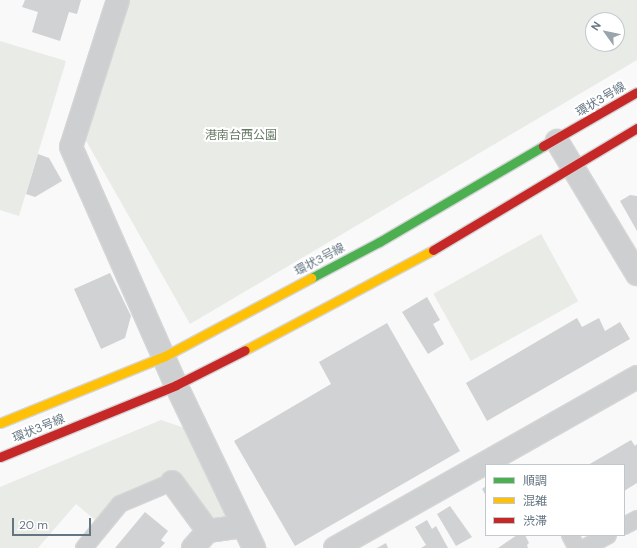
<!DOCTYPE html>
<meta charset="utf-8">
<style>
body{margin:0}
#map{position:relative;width:637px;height:548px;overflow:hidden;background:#f9f9f9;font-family:"DM Sans","Noto Sans JP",sans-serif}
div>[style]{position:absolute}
.green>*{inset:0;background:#e8ebe6;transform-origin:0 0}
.building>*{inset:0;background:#d0d2d3}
.roads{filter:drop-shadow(1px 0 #d5d6d7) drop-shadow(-1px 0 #d5d6d7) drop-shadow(0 1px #d5d6d7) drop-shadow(0 -1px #d5d6d7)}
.lane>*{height:16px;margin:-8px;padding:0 8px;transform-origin:8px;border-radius:8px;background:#cecfd0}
.street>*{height:22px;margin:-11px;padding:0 11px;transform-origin:11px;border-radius:11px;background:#cecfd0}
.fast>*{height:9px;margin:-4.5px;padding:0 4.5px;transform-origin:4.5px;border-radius:4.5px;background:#4caf50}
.slow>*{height:9px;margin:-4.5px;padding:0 4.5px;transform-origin:4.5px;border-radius:4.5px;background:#ffc107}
.jam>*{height:9px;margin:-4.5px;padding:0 4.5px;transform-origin:4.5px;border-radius:4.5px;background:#c62828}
span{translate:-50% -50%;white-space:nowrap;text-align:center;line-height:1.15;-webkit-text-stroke:4px #fff;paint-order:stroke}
.street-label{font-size:12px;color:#657683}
.park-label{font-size:12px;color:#687a64}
.legend{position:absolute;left:485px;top:464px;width:140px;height:72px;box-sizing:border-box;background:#fff;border:1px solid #c1c8cd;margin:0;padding:5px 7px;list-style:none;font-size:12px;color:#657683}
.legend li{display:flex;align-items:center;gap:8px;height:20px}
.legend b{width:20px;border:1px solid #c1c8cd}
.north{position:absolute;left:585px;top:12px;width:40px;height:40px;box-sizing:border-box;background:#fff;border:1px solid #c1c8cd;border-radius:50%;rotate:303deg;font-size:11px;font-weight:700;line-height:16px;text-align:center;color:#657683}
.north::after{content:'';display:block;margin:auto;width:14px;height:18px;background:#99a4ac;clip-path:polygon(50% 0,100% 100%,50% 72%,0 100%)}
.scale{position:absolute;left:12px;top:518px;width:79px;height:18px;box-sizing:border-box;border:2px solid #657683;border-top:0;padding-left:5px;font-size:12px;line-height:14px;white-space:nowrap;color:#657683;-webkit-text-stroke:3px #fff;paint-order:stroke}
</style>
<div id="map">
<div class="green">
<i style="clip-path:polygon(evenodd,123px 0,637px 0,637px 60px,190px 324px,80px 130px,123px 0,593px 20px,617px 20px,617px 44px,593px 44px,593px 20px)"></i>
<i style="clip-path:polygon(0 41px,66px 61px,19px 216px,0 210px)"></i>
<i style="left:541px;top:234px;width:77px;height:123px;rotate:61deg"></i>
<i style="clip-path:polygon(161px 420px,199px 433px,243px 526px,205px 533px,172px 482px,120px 504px,102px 526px,76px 504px,38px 548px,0 548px,0 487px)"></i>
</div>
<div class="building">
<i style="clip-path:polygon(25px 0,81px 0,77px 14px,69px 12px,60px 41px,32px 32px,38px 12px,22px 7px)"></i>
<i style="clip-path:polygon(38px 154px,49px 158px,62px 181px,35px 197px,26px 194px)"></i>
<i style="clip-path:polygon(630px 195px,637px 196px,637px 231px,620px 201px)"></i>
<i style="clip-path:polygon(110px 273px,131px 316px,125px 338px,101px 349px,74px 289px)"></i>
<i style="clip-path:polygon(427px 297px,440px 320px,433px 324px,444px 344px,428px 354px,402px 312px)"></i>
<i style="clip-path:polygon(577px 318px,582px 327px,599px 318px,605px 331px,620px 322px,630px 339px,487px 421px,466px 383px)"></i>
<i style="clip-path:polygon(387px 323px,460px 451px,295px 546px,234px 441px,331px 384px,319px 362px)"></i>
<i style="clip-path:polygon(631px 440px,635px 446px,637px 444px,637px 483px,624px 491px,624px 465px,588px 465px)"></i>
<i style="clip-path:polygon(486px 486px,486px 496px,482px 489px)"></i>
<i style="clip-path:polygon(450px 506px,472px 537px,456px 546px,437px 514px)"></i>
<i style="clip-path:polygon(145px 512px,168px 531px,161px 540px,165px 543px,160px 548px,115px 548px)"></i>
<i style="clip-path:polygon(427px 520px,432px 529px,436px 526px,448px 548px,421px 548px,426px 545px,415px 527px)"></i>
<i style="clip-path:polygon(517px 535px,525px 535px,529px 543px,527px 545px,528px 548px,498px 548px)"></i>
<i style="clip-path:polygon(386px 543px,388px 548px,377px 548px)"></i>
</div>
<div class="roads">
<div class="lane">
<i style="left:624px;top:526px;width:15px;rotate:-28deg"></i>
<i style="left:570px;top:535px;width:15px;rotate:62deg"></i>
<i style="left:84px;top:548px;width:57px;rotate:-50.7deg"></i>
<i style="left:120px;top:504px;width:56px;rotate:-22.9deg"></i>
<i style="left:584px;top:548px;width:27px;rotate:-28deg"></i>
</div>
<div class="street">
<i style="left:118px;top:0;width:154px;rotate:107.7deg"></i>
<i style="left:71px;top:147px;width:260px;rotate:66.2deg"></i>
<i style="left:176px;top:385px;width:181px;rotate:64.4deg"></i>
<i style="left:557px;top:141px;width:155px;rotate:59deg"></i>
<i style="left:172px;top:482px;width:61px;rotate:53.7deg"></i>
<i style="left:208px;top:531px;width:35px;rotate:-8deg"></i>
<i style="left:193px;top:548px;width:23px;rotate:-49deg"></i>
<i style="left:335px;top:548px;width:347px;rotate:-29.5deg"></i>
</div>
<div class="fast">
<i style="left:311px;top:278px;width:77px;rotate:-27.9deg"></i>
<i style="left:379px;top:242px;width:190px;rotate:-30.3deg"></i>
</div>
<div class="slow">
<i style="left:245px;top:350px;width:213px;rotate:-28deg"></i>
<i style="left:0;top:423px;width:178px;rotate:-22.1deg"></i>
<i style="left:165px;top:356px;width:166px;rotate:-28.1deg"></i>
</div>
<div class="jam">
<i style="left:543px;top:146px;width:108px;rotate:-29.9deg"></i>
<i style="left:433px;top:250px;width:238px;rotate:-30.9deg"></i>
<i style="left:0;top:457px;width:190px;rotate:-22.2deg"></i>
<i style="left:176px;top:385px;width:77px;rotate:-26.9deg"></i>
</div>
</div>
<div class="street-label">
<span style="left:601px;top:100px;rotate:-31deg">環状3号線</span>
<span style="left:320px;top:260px;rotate:-28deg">環状3号線</span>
<span style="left:39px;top:429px;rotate:-22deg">環状3号線</span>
</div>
<div class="park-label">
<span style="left:241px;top:136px">港南台西公園</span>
</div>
<ul class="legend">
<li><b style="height:5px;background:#4caf50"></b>順調</li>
<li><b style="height:5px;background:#ffc107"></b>混雑</li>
<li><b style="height:5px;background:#c62828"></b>渋滞</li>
</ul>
<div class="north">N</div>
<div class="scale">20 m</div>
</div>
